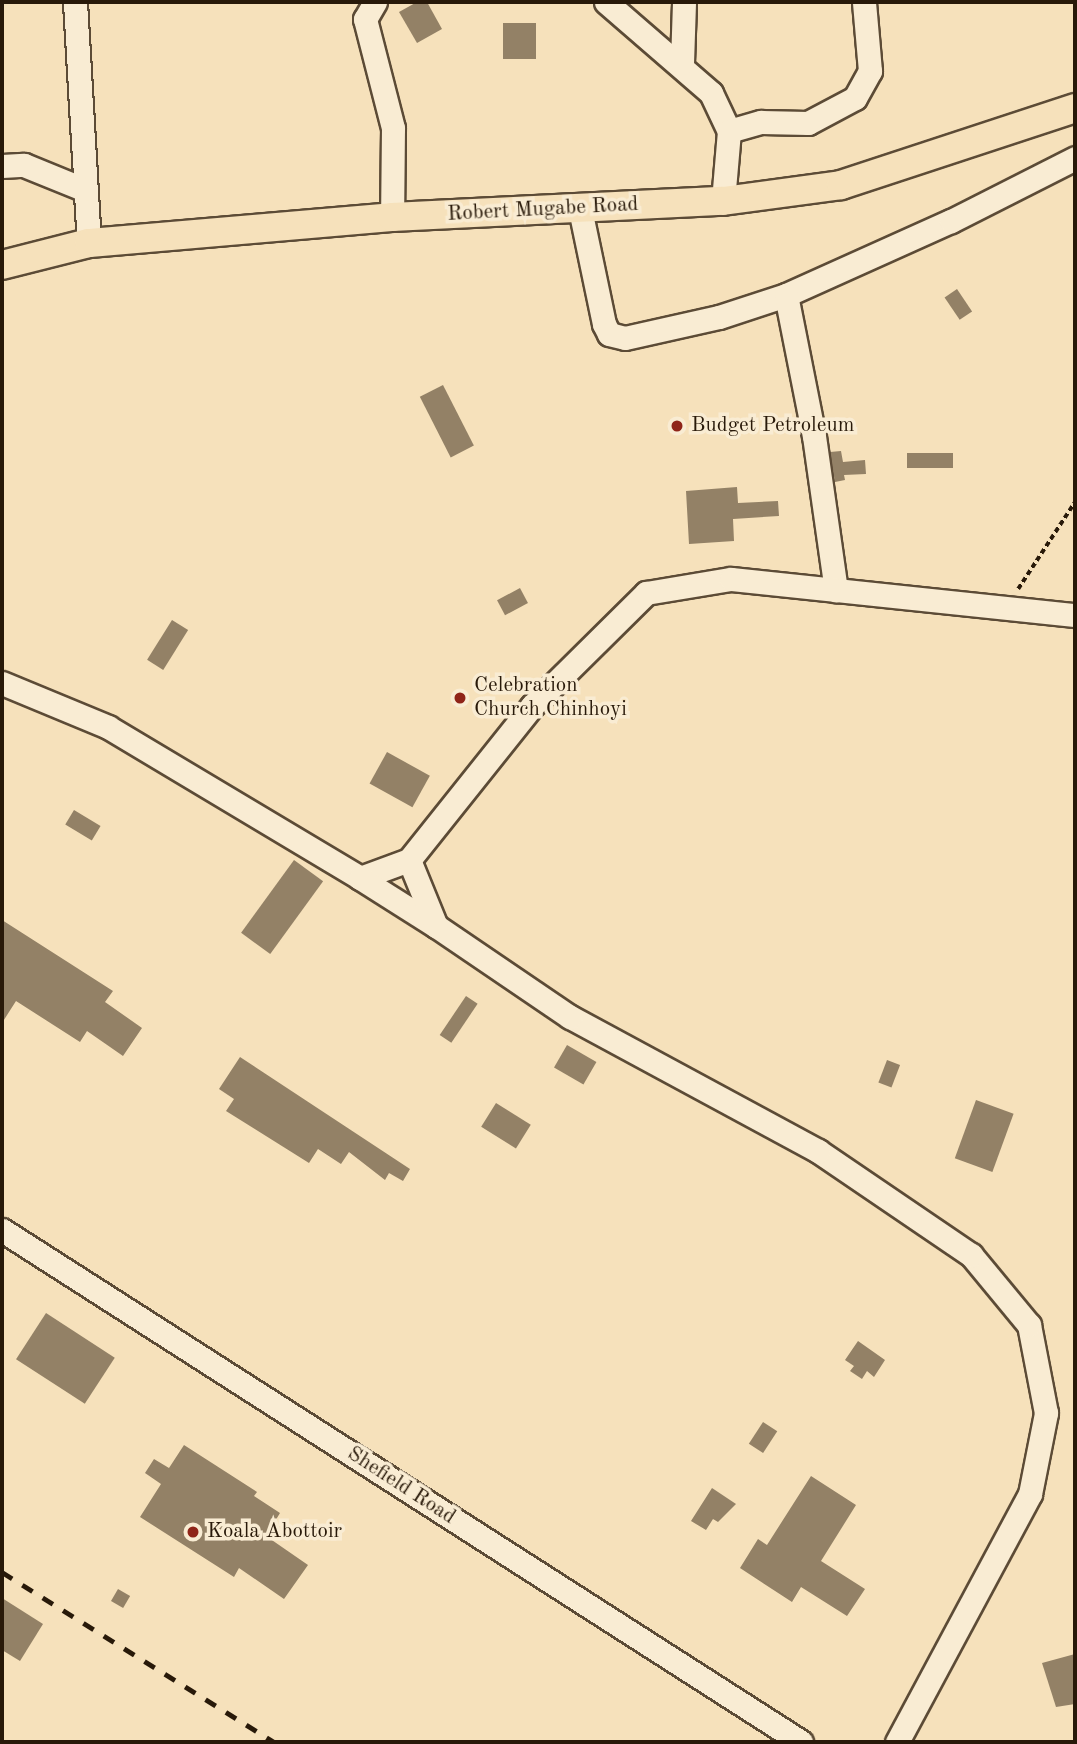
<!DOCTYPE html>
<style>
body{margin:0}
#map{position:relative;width:1077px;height:1744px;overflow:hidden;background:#f6e1bb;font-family:"Old Standard TT",serif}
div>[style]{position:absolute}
.building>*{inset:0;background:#938166;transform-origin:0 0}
.path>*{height:3.5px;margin-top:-1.75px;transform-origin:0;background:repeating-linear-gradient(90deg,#281909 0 5px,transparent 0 8.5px)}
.roads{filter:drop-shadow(2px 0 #5c4b36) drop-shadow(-2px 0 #5c4b36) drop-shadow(0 2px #5c4b36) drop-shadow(0 -2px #5c4b36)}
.minor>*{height:23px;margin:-11.5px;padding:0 11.5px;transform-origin:11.5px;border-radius:11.5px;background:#f9ecd3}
.major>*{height:28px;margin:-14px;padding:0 14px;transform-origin:14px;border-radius:14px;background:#f6e1bb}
.rail>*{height:5px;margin-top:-2.5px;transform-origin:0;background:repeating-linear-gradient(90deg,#281909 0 12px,transparent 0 24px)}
.dots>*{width:19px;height:19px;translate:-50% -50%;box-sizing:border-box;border:4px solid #f9ecd3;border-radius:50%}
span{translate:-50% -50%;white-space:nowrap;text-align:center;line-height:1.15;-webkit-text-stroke:7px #f9ecd3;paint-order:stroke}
.street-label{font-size:21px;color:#281909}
.poi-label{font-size:21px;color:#281909}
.left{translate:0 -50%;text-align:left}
.frame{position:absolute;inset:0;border:4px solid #281909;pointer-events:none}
</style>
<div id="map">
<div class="building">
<i style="clip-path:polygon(417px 2px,427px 2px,442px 29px,417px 43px,399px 12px)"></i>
<i style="left:503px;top:23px;width:33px;height:36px"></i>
<i style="left:957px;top:289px;width:27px;height:15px;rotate:56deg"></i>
<i style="left:443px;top:385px;width:68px;height:26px;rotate:63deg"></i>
<i style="clip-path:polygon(841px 451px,843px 462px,865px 460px,866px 474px,844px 475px,845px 480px,835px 482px,830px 452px)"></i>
<i style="left:953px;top:453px;width:15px;height:46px;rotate:90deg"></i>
<i style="clip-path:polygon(737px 487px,738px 503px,778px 501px,779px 516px,733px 519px,734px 541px,689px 544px,686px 491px)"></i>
<i style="left:520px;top:588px;width:17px;height:26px;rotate:62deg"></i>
<i style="left:172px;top:620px;width:19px;height:47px;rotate:32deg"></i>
<i style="left:387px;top:752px;width:49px;height:36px;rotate:29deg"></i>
<i style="left:74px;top:810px;width:31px;height:17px;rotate:31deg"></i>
<i style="left:294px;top:860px;width:36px;height:90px;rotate:36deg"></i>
<i style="clip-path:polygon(2px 920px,113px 991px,105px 1002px,142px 1028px,123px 1056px,87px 1031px,80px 1042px,16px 1001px,2px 1023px)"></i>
<i style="left:466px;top:996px;width:14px;height:47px;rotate:34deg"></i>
<i style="left:567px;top:1045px;width:34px;height:26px;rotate:30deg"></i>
<i style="clip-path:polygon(240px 1057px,410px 1169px,403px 1181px,389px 1173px,385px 1180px,349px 1152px,341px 1164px,318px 1149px,309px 1163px,226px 1111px,234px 1099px,219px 1089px)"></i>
<i style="left:887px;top:1060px;width:14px;height:24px;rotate:21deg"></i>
<i style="left:976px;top:1100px;width:40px;height:62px;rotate:20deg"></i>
<i style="left:496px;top:1103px;width:41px;height:28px;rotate:32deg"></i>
<i style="left:46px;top:1313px;width:82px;height:55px;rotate:33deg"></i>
<i style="clip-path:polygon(858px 1341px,885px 1360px,874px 1377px,867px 1371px,862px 1379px,850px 1371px,854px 1366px,845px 1360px)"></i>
<i style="left:763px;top:1422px;width:17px;height:26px;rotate:33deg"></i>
<i style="clip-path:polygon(184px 1445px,257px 1492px,254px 1496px,280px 1513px,266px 1536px,308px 1565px,284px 1599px,239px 1568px,234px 1577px,140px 1517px,161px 1484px,145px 1473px,154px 1459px,169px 1468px)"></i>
<i style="clip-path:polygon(811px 1476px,856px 1505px,821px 1561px,865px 1589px,847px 1616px,801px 1587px,792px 1602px,740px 1568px,758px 1539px,767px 1545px)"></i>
<i style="clip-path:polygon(712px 1488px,736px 1504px,718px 1522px,713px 1519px,706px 1530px,691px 1521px)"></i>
<i style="left:118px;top:1589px;width:14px;height:14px;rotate:30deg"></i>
<i style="clip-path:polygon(2px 1598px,43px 1624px,20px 1661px,2px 1650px)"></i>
<i style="clip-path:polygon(1075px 1654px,1075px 1704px,1056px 1707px,1042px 1663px)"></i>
</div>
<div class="path">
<i style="left:1018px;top:589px;width:104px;rotate:-56.8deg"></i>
</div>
<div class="roads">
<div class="minor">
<i style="left:75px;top:2px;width:241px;rotate:86.7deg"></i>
<i style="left:375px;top:2px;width:20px;rotate:120deg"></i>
<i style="left:365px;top:19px;width:113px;rotate:75.6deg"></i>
<i style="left:393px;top:128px;width:89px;rotate:90.6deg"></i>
<i style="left:606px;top:2px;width:139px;rotate:40.9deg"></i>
<i style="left:711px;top:93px;width:42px;rotate:64.7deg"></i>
<i style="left:729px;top:131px;width:70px;rotate:94.9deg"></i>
<i style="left:682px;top:63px;width:61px;rotate:-88.1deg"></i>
<i style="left:729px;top:131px;width:33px;rotate:-16deg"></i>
<i style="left:761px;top:122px;width:47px;rotate:1.2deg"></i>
<i style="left:808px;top:123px;width:53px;rotate:-28deg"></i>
<i style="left:855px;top:98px;width:31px;rotate:-61deg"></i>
<i style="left:870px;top:71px;width:69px;rotate:-95deg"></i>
<i style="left:2px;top:166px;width:22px;rotate:-3deg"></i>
<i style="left:24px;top:165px;width:64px;rotate:22.1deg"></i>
<i style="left:580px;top:209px;width:117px;rotate:78.2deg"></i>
<i style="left:604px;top:324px;width:11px;rotate:63deg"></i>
<i style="left:609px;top:334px;width:16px;rotate:14deg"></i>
<i style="left:625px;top:338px;width:96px;rotate:-12.6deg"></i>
<i style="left:719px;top:317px;width:71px;rotate:-18.2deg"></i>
<i style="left:786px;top:295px;width:181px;rotate:-24.2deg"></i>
<i style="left:951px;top:221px;width:139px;rotate:-26.9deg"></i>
<i style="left:786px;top:295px;width:144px;rotate:78.8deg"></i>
<i style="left:814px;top:436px;width:156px;rotate:81.9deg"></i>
<i style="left:2px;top:683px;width:115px;rotate:22.5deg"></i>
<i style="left:108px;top:727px;width:294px;rotate:30.9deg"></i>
<i style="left:360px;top:878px;width:52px;rotate:-20.2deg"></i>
<i style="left:360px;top:878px;width:90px;rotate:32.3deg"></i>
<i style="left:2px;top:1230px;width:949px;rotate:32.65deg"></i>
<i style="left:897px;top:1742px;width:281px;rotate:-61.8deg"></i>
<i style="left:1030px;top:1494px;width:83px;rotate:-78.8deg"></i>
<i style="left:1046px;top:1413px;width:90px;rotate:-100.9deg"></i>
<i style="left:1029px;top:1325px;width:91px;rotate:-129.6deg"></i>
<i style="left:971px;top:1255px;width:185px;rotate:-145.8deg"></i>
<i style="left:818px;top:1151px;width:282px;rotate:-151.6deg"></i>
<i style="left:570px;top:1017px;width:162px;rotate:-145.8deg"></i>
<i style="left:436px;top:926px;width:71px;rotate:-112.2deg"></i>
<i style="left:409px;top:860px;width:197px;rotate:-51.4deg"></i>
<i style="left:532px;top:706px;width:161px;rotate:-44.7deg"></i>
<i style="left:646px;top:593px;width:86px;rotate:-9.4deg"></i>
<i style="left:731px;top:579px;width:346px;rotate:6deg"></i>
</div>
<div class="major">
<i style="left:2px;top:265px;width:90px;rotate:-14.2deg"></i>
<i style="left:89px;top:243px;width:304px;rotate:-4.9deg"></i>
<i style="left:392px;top:217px;width:331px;rotate:-2.8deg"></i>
<i style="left:723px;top:201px;width:119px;rotate:-7.7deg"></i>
<i style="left:841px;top:185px;width:246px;rotate:-18.2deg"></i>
</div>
</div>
<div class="rail">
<i style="left:2px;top:1572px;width:321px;rotate:32deg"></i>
</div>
<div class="dots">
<i style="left:677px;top:426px;background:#8f2418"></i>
<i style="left:460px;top:698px;background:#8f2418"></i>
<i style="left:193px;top:1532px;background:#8f2418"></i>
</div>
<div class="street-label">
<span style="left:543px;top:210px;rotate:-3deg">Robert Mugabe Road</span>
<span style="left:401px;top:1486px;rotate:33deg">Shefield Road</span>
</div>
<div class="poi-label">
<span class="left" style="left:691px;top:426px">Budget Petroleum</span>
<span class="left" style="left:474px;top:698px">Celebration<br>Church Chinhoyi</span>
<span class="left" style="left:207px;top:1532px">Koala Abottoir</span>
</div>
<div class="frame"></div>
</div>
